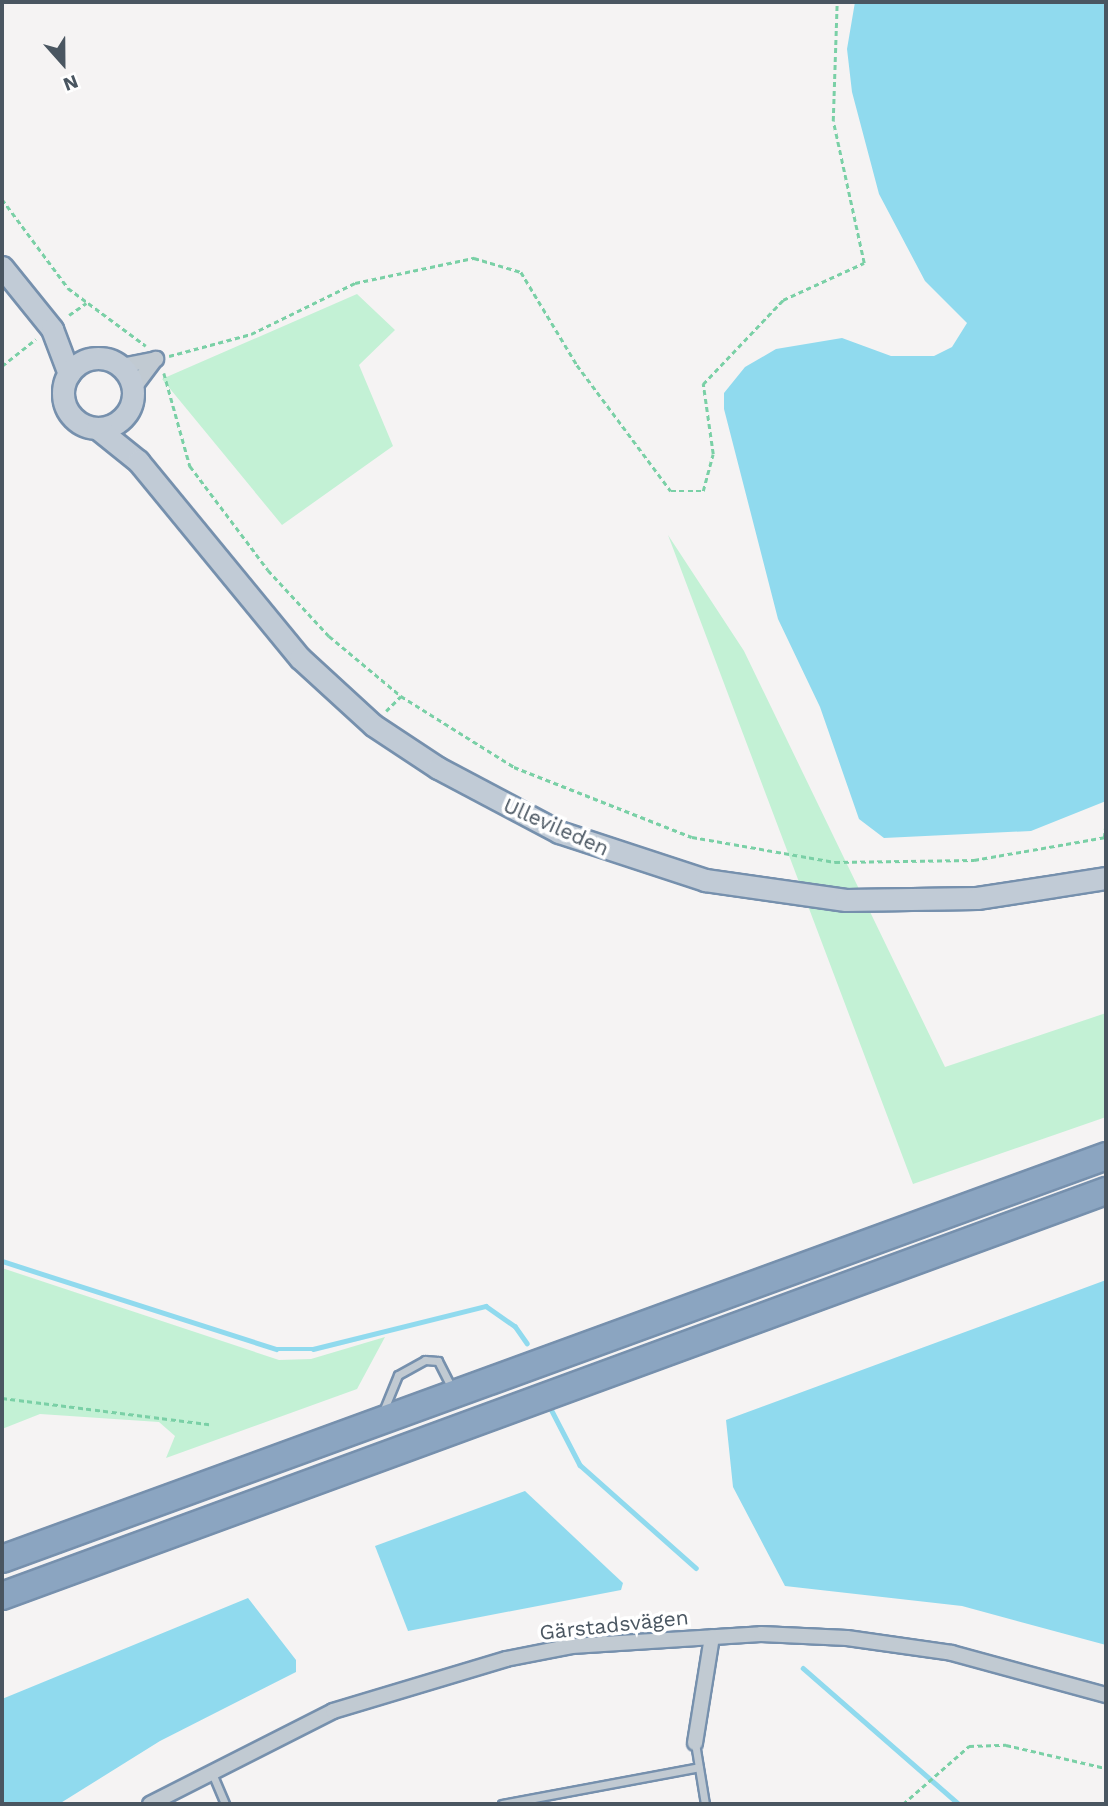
<!DOCTYPE html>
<meta charset="utf-8">
<style>
body{margin:0}
#map{position:relative;width:1108px;height:1806px;overflow:hidden;background:#f5f3f3;font-family:"Work Sans",sans-serif}
div>[style]{position:absolute}
.green>*{inset:0;background:#c3f1d5}
.water>*{inset:0;background:#90daee}
.stream>*{height:4.5px;margin:-2.25px;padding:0 2.25px;transform-origin:2.25px;border-radius:2.25px;background:#90daee}
.path>*{height:2.5px;margin-top:-1.25px;transform-origin:0;background:repeating-linear-gradient(90deg,#7ad0a6 0 5px,transparent 0 8.5px)}
.roads{filter:drop-shadow(2px 0 #7690ad) drop-shadow(-2px 0 #7690ad) drop-shadow(0 2px #7690ad) drop-shadow(0 -2px #7690ad)}
.service>*{height:7px;margin:-3.5px;padding:0 3.5px;transform-origin:3.5px;border-radius:3.5px;background:#c1cad2}
.minor>*{height:14px;margin:-7px;padding:0 7px;transform-origin:7px;border-radius:7px;background:#c1cad2}
.secondary>*{height:21px;margin:-10.5px;padding:0 10.5px;transform-origin:10.5px;border-radius:10.5px;background:#c1cbd6}
.secondary>.ring{margin:-10.5px;padding:0;box-sizing:content-box;background:none;border:21px solid #c1cbd6;border-radius:50%}
.motorway>*{height:26px;margin:-13px;padding:0 13px;transform-origin:13px;border-radius:13px;background:#8ba5c1}
span{translate:-50% -50%;white-space:nowrap;text-align:center;line-height:1.15;-webkit-text-stroke:7px #fff;paint-order:stroke}
.street-label{font-size:21px;color:#4a5661}
.frame{position:absolute;inset:0;border:4px solid #4a5661;pointer-events:none}
.north{position:absolute;left:28px;top:28px;width:70px;height:70px;-webkit-text-stroke:5px #fff;paint-order:stroke;rotate:159deg;font-size:19px;font-weight:700;line-height:28px;text-align:center;color:#4a5661}
.north::after{content:'';display:block;margin:auto;width:24px;height:32px;background:#4a5661;clip-path:polygon(50% 0,100% 100%,50% 72%,0 100%)}
</style>
<div id="map">
<div class="green">
<i style="clip-path:polygon(357px 294px,395px 330px,359px 365px,393px 446px,282px 525px,162px 379px)"></i>
<i style="clip-path:polygon(668px 535px,744px 651px,945px 1067px,1106px 1013px,1106px 1117px,913px 1184px)"></i>
<i style="clip-path:polygon(2px 1268px,279px 1360px,311px 1359px,385px 1337px,357px 1389px,166px 1458px,175px 1436px,159px 1422px,40px 1414px,2px 1429px)"></i>
</div>
<div class="water">
<i style="clip-path:polygon(855px 2px,1106px 2px,1106px 801px,1031px 831px,884px 838px,859px 819px,820px 707px,778px 619px,724px 409px,724px 393px,745px 367px,776px 349px,842px 338px,891px 356px,934px 356px,952px 347px,967px 323px,925px 281px,879px 194px,852px 92px,847px 49px)"></i>
<i style="clip-path:polygon(1106px 1280px,1106px 1645px,962px 1606px,785px 1586px,733px 1487px,726px 1420px)"></i>
<i style="clip-path:polygon(525px 1491px,623px 1583px,621px 1590px,408px 1631px,375px 1546px)"></i>
<i style="clip-path:polygon(248px 1598px,296px 1660px,296px 1672px,160px 1741px,59px 1804px,2px 1804px,2px 1699px)"></i>
</div>
<div class="stream">
<i style="left:2px;top:1261px;width:288px;rotate:17.8deg"></i>
<i style="left:276px;top:1349px;width:37px"></i>
<i style="left:313px;top:1349px;width:178px;rotate:-14deg"></i>
<i style="left:486px;top:1306px;width:35px;rotate:35deg"></i>
<i style="left:515px;top:1326px;width:21px;rotate:55deg"></i>
<i style="left:551px;top:1409px;width:63px;rotate:62.6deg"></i>
<i style="left:580px;top:1465px;width:155px;rotate:41.6deg"></i>
<i style="left:803px;top:1668px;width:207px;rotate:41.1deg"></i>
</div>
<div class="path">
<i style="left:2px;top:199px;width:111px;rotate:53.4deg"></i>
<i style="left:68px;top:288px;width:97px;rotate:36.6deg"></i>
<i style="left:69px;top:315px;width:21px;rotate:-35deg"></i>
<i style="left:169px;top:356px;width:85px;rotate:-15deg"></i>
<i style="left:251px;top:334px;width:116px;rotate:-26.1deg"></i>
<i style="left:355px;top:283px;width:122px;rotate:-11.9deg"></i>
<i style="left:474px;top:258px;width:49px;rotate:16.6deg"></i>
<i style="left:521px;top:272px;width:109px;rotate:58.9deg"></i>
<i style="left:577px;top:365px;width:157px;rotate:53.3deg"></i>
<i style="left:671px;top:491px;width:32px"></i>
<i style="left:703px;top:491px;width:38px;rotate:-75deg"></i>
<i style="left:713px;top:454px;width:71px;rotate:-98.1deg"></i>
<i style="left:703px;top:384px;width:116px;rotate:-46.4deg"></i>
<i style="left:783px;top:300px;width:89px;rotate:-24.6deg"></i>
<i style="left:864px;top:263px;width:145px;rotate:-102.3deg"></i>
<i style="left:833px;top:121px;width:119px;rotate:-88.1deg"></i>
<i style="left:2px;top:366px;width:43px;rotate:-38.5deg"></i>
<i style="left:164px;top:373px;width:97px;rotate:74.4deg"></i>
<i style="left:190px;top:466px;width:130px;rotate:53.1deg"></i>
<i style="left:268px;top:570px;width:90px;rotate:47.3deg"></i>
<i style="left:329px;top:636px;width:94px;rotate:39.8deg"></i>
<i style="left:401px;top:696px;width:133px;rotate:32.1deg"></i>
<i style="left:514px;top:767px;width:191px;rotate:21.5deg"></i>
<i style="left:692px;top:837px;width:145px;rotate:9.9deg"></i>
<i style="left:835px;top:862px;width:139px;rotate:-0.8deg"></i>
<i style="left:974px;top:860px;width:134px;rotate:-9.9deg"></i>
<i style="left:386px;top:711px;width:21px;rotate:-45deg"></i>
<i style="left:1104px;top:838px;width:16px;rotate:-83deg"></i>
<i style="left:2px;top:1398px;width:209px;rotate:7.2deg"></i>
<i style="left:903px;top:1804px;width:88px;rotate:-41.3deg"></i>
<i style="left:969px;top:1746px;width:37px;rotate:-2deg"></i>
<i style="left:1006px;top:1745px;width:103px;rotate:13deg"></i>
</div>
<div class="roads">
<div class="service">
<i style="left:382px;top:1414px;width:42px;rotate:-67.7deg"></i>
<i style="left:398px;top:1375px;width:31px;rotate:-29deg"></i>
<i style="left:425px;top:1360px;width:13px;rotate:4deg"></i>
<i style="left:438px;top:1361px;width:31px;rotate:63deg"></i>
<i style="left:695px;top:1743px;width:62px;rotate:80.7deg"></i>
<i style="left:212px;top:1773px;width:34px;rotate:67deg"></i>
<i style="left:502px;top:1804px;width:200px;rotate:-10.6deg"></i>
</div>
<div class="minor">
<i style="left:121px;top:366px;width:36px;rotate:-11deg"></i>
<i style="left:133px;top:389px;width:38px;rotate:-53deg"></i>
<i style="left:695px;top:1743px;width:107px;rotate:-80.9deg"></i>
<i style="left:150px;top:1804px;width:205px;rotate:-26.9deg"></i>
<i style="left:333px;top:1711px;width:181px;rotate:-16.7deg"></i>
<i style="left:506px;top:1659px;width:67px;rotate:-11.1deg"></i>
<i style="left:572px;top:1646px;width:189px;rotate:-3.6deg"></i>
<i style="left:761px;top:1634px;width:86px;rotate:2.7deg"></i>
<i style="left:847px;top:1638px;width:106px;rotate:8.1deg"></i>
<i style="left:952px;top:1653px;width:160px;rotate:15.3deg"></i>
</div>
<div class="secondary">
<i style="left:2px;top:267px;width:80px;rotate:51.1deg"></i>
<i style="left:52px;top:329px;width:48px;rotate:69.3deg"></i>
<i class="ring" style="left:63px;top:358px;width:49px;height:49px"></i>
<i style="left:97px;top:428px;width:53px;rotate:38.8deg"></i>
<i style="left:138px;top:461px;width:255px;rotate:50.6deg"></i>
<i style="left:300px;top:658px;width:99px;rotate:42.5deg"></i>
<i style="left:373px;top:725px;width:78px;rotate:33.5deg"></i>
<i style="left:438px;top:768px;width:137px;rotate:27.9deg"></i>
<i style="left:559px;top:832px;width:154px;rotate:18.2deg"></i>
<i style="left:705px;top:880px;width:142px;rotate:8.1deg"></i>
<i style="left:846px;top:900px;width:131px;rotate:-0.9deg"></i>
<i style="left:977px;top:898px;width:131px;rotate:-8.8deg"></i>
</div>
<div class="motorway">
<i style="left:2px;top:1559px;width:1175px;rotate:-20.05deg"></i>
<i style="left:2px;top:1596px;width:1176px;rotate:-20.15deg"></i>
</div>
</div>
<div class="street-label">
<span style="left:556px;top:827px;rotate:24deg">Ullevileden</span>
<span style="left:614px;top:1625px;rotate:-6deg">Gärstadsvägen</span>
</div>
<div class="frame"></div>
<div class="north">N</div>
</div>
